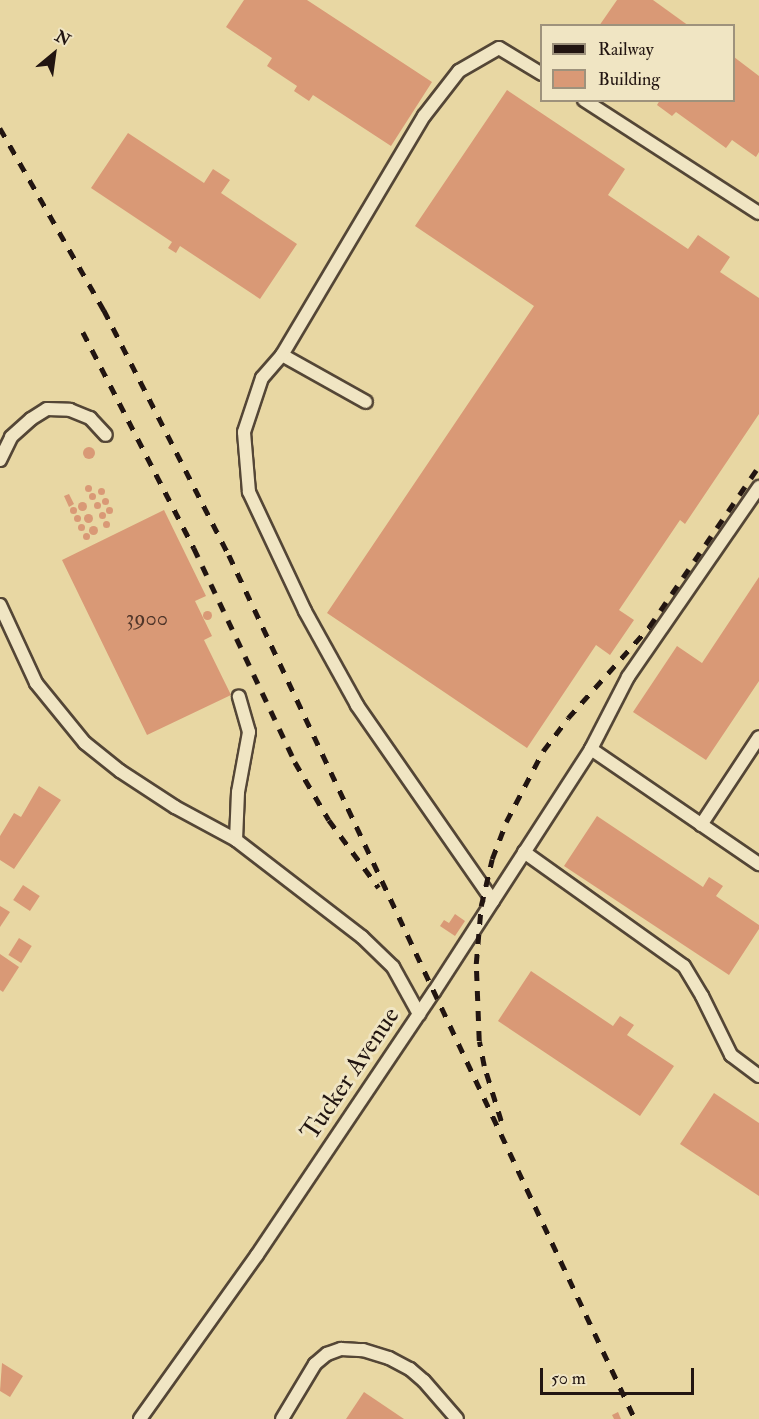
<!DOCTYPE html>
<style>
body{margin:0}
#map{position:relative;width:759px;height:1419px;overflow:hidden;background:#e8d7a3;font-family:"IM FELL Double Pica",serif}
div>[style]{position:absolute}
.building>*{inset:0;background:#d99976;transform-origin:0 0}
.round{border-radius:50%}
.roads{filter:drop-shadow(2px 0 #544636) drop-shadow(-2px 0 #544636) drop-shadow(0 2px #544636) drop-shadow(0 -2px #544636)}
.lane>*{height:12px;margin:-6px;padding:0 6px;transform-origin:6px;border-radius:6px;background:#f0e5c3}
.rail>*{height:4.5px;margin-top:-2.25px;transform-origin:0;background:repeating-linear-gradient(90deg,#221511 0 10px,transparent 0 20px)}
span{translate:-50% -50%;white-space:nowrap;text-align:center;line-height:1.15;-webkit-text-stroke:6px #f0e5c3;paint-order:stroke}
.number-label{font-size:22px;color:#50362a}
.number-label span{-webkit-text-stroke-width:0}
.street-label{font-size:26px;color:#221511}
.legend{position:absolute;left:540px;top:24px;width:195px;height:78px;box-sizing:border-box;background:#f0e5c3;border:2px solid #9e927c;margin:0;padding:8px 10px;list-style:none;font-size:18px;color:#221511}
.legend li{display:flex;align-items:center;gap:12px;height:30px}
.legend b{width:30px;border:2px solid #9e927c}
.north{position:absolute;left:24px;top:24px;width:60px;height:60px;-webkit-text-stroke:4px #f0e5c3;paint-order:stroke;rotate:29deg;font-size:16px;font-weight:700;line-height:24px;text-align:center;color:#221511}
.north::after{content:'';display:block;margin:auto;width:21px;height:27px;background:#221511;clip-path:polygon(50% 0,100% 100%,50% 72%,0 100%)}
.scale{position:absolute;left:540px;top:1368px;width:154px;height:27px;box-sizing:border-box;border:3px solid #221511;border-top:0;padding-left:8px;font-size:18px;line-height:21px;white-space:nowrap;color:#221511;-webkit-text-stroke:4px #f0e5c3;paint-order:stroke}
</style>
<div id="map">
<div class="building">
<i style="clip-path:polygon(244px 0,307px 0,432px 82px,391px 146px,313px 95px,309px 101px,294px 91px,297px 86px,267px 66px,272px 58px,226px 27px)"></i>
<i style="clip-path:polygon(617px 0,653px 0,689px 26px,599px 26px)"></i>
<i style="clip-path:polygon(734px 57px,759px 76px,759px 152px,756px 157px,732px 140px,726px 148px,676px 112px,672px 116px,657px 105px,660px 100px,734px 100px)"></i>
<i style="clip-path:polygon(507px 90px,625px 169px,608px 195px,688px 249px,698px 235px,730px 257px,720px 272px,759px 298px,759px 414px,685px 524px,680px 520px,619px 610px,634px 620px,610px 655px,596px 645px,527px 748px,327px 613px,534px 306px,415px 226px)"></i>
<i style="clip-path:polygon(128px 133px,204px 183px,213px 169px,230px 180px,221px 193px,297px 244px,260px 299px,180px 246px,176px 253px,168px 248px,172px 242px,91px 188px)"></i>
<i class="round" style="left:83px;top:447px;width:12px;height:12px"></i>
<i class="round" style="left:84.5px;top:484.5px;width:7px;height:7px"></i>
<i class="round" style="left:97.5px;top:487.5px;width:7px;height:7px"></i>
<i class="round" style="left:88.5px;top:492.5px;width:7px;height:7px"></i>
<i style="clip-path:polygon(69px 494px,74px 504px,69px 507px,64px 496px)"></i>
<i class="round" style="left:101.5px;top:497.5px;width:7px;height:7px"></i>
<i class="round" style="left:77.5px;top:501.5px;width:9px;height:9px"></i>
<i class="round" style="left:93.5px;top:501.5px;width:7px;height:7px"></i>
<i class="round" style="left:69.5px;top:506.5px;width:7px;height:7px"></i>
<i class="round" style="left:105.5px;top:506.5px;width:7px;height:7px"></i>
<i style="clip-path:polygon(164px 510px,206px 596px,195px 601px,212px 636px,204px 640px,231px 695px,147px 735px,62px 560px)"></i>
<i class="round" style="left:98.5px;top:511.5px;width:7px;height:7px"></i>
<i class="round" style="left:83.5px;top:513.5px;width:9px;height:9px"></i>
<i class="round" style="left:73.5px;top:514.5px;width:7px;height:7px"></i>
<i class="round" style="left:102.5px;top:520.5px;width:7px;height:7px"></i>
<i class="round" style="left:77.5px;top:523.5px;width:7px;height:7px"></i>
<i class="round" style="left:88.5px;top:525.5px;width:9px;height:9px"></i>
<i class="round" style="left:82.5px;top:532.5px;width:7px;height:7px"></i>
<i style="clip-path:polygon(759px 577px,759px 681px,706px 760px,633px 712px,677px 646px,702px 663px)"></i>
<i class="round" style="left:202.5px;top:610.5px;width:9px;height:9px"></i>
<i style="clip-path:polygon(39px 786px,61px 800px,14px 869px,0 860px,0 836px,14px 813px,21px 817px)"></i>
<i style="clip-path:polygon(597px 816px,703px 887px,709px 877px,723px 886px,716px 896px,759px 925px,759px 929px,729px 975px,564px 866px)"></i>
<i style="left:23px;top:885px;width:20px;height:18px;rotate:33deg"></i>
<i style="clip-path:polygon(0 906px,10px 912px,0 927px)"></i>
<i style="clip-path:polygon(455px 914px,465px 921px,455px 936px,440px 926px,444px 920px,449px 923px)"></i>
<i style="left:19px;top:938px;width:15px;height:20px;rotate:32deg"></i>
<i style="clip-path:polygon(0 954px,19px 967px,3px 992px,0 990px)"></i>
<i style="clip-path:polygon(531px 971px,613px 1026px,620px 1016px,634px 1025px,627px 1035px,674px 1066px,640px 1116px,498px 1021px)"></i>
<i style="clip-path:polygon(714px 1093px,759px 1123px,759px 1196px,680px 1144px)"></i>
<i style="clip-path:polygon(2px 1363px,23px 1376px,10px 1397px,0 1391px)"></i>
<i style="clip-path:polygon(364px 1392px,404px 1419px,346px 1419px)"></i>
<i style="clip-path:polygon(618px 1412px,621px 1419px,614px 1419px,612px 1415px)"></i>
</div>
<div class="roads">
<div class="lane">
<i style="left:584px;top:100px;width:208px;rotate:32.9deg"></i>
<i style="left:282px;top:355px;width:96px;rotate:29.2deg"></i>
<i style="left:0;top:460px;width:25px;rotate:-64deg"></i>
<i style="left:11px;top:437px;width:27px;rotate:-42deg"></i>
<i style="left:31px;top:419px;width:19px;rotate:-32deg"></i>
<i style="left:47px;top:409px;width:23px;rotate:2deg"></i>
<i style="left:70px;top:410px;width:22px;rotate:22deg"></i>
<i style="left:90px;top:418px;width:23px;rotate:47deg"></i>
<i style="left:0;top:605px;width:86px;rotate:65.2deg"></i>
<i style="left:36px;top:683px;width:77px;rotate:50.8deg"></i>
<i style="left:85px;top:743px;width:45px;rotate:38.7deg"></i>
<i style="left:120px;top:771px;width:66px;rotate:33.2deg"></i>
<i style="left:175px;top:807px;width:69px;rotate:28.4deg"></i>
<i style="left:236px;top:840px;width:159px;rotate:37.6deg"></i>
<i style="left:362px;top:937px;width:43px;rotate:44.1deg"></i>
<i style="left:393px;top:967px;width:54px;rotate:61deg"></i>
<i style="left:591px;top:749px;width:204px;rotate:34.4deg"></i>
<i style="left:701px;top:825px;width:105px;rotate:-56.6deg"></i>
<i style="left:236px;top:840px;width:48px;rotate:-87.6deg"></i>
<i style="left:238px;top:792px;width:61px;rotate:-79.6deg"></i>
<i style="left:249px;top:732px;width:37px;rotate:-106deg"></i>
<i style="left:524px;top:852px;width:196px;rotate:35.5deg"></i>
<i style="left:684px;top:966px;width:35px;rotate:59deg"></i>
<i style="left:702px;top:996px;width:66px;rotate:63.8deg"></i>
<i style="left:731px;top:1055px;width:35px;rotate:37deg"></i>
<i style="left:493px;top:901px;width:239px;rotate:-124.8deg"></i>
<i style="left:357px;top:705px;width:107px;rotate:-119deg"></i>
<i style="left:305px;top:611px;width:132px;rotate:-115.2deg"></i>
<i style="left:249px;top:492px;width:60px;rotate:-94.8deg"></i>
<i style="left:244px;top:432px;width:57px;rotate:-71.6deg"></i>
<i style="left:262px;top:378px;width:30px;rotate:-49deg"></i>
<i style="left:282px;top:355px;width:278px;rotate:-59.3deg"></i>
<i style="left:424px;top:116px;width:57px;rotate:-52.1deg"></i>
<i style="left:459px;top:71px;width:46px;rotate:-29.9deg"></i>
<i style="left:499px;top:48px;width:50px;rotate:31.2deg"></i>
<i style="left:140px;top:1419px;width:201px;rotate:-54.5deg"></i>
<i style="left:257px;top:1255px;width:317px;rotate:-56.1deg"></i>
<i style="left:434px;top:992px;width:289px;rotate:-57.1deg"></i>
<i style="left:591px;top:749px;width:81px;rotate:-62.8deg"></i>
<i style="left:628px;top:677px;width:231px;rotate:-55.4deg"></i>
<i style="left:282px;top:1419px;width:64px;rotate:-59deg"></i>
<i style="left:315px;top:1364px;width:16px;rotate:-40deg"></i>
<i style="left:327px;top:1354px;width:15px;rotate:-20deg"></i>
<i style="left:341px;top:1349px;width:22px;rotate:3deg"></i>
<i style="left:363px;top:1350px;width:27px;rotate:17deg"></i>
<i style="left:389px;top:1358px;width:24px;rotate:28deg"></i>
<i style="left:410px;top:1369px;width:18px;rotate:41deg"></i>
<i style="left:424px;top:1381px;width:50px;rotate:49deg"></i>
</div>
</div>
<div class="rail">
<i style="left:0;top:128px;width:210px;rotate:60.3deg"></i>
<i style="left:104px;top:310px;width:275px;rotate:63deg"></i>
<i style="left:229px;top:555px;width:955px;rotate:64.83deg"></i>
<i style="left:83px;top:332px;width:243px;rotate:62.8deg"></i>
<i style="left:194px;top:548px;width:237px;rotate:64.7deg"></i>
<i style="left:295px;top:762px;width:67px;rotate:59.6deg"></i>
<i style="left:329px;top:820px;width:84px;rotate:53.7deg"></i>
<i style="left:501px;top:1121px;width:58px;rotate:-107.2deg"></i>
<i style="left:484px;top:1066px;width:25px;rotate:-101deg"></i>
<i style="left:479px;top:1041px;width:77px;rotate:-92.2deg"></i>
<i style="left:476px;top:964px;width:58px;rotate:-85.1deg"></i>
<i style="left:481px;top:906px;width:48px;rotate:-76.8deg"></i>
<i style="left:492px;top:859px;width:40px;rotate:-69deg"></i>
<i style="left:506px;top:822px;width:80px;rotate:-62.5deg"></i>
<i style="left:543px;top:751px;width:41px;rotate:-52.9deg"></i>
<i style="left:568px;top:718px;width:122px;rotate:-48.3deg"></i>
<i style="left:649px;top:627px;width:195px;rotate:-55.7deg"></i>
</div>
<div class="number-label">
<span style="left:147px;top:619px">3900</span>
</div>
<div class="street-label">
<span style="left:351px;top:1074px;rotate:-56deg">Tucker Avenue</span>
</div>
<ul class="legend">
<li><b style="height:8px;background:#221511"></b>Railway</li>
<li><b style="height:16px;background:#d99976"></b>Building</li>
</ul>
<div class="north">N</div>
<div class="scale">50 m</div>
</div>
